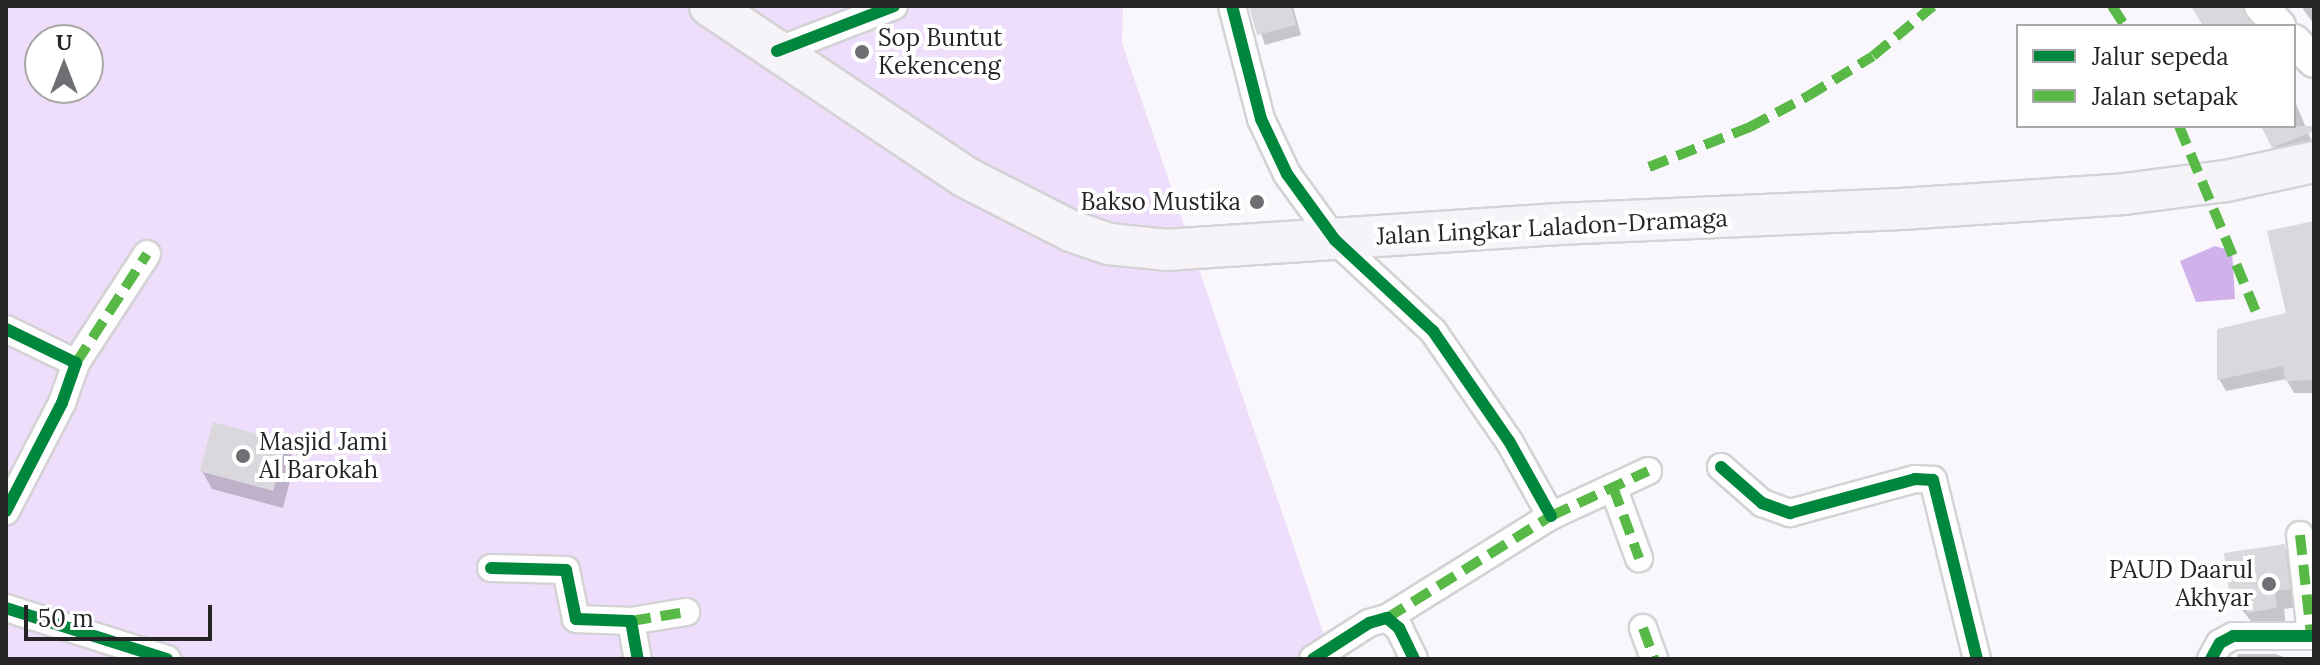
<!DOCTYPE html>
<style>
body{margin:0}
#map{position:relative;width:2320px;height:665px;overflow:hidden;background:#f9f7fc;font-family:Lora,serif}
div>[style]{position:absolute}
.green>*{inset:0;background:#eedefc}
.water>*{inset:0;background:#d0b1ea}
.shadow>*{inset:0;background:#0003}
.building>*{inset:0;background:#dad8dc;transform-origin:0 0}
.roads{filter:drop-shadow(2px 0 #d4d2d5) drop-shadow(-2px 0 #d4d2d5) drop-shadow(0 2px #d4d2d5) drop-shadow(0 -2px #d4d2d5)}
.minor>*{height:26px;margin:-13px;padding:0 13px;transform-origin:13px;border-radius:13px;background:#fefeff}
.tertiary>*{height:32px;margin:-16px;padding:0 16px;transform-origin:16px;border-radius:16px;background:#fefeff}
.primary>*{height:40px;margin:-20px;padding:0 20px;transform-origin:20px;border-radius:20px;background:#f6f4f9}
.quiet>*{height:10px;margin-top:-5px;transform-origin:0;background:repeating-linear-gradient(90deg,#58b947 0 20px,transparent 0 30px)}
.cycleway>*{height:12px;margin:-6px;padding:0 6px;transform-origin:6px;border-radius:6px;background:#00873e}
.dots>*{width:22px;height:22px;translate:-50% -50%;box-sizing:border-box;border:4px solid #fff;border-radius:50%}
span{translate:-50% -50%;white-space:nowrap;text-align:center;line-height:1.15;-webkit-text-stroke:8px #fff;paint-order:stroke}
.poi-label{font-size:24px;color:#262427}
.left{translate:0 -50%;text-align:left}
.right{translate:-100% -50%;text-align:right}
.street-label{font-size:24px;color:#262427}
.frame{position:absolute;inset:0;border:8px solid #262427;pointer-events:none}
.legend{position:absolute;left:2016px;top:24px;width:280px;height:104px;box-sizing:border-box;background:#fff;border:2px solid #a8a7a9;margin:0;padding:10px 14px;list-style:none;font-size:24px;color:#262427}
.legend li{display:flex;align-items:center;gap:16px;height:40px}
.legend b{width:40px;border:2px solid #a8a7a9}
.north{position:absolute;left:24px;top:24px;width:80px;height:80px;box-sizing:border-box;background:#fff;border:2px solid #a8a7a9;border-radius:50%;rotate:0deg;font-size:22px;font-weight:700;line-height:32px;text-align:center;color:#262427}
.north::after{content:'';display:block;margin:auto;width:28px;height:36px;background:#706e72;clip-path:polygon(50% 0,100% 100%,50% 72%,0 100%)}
.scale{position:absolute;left:24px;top:605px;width:188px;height:36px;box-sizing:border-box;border:4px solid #262427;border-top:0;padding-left:10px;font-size:24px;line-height:28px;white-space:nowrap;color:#262427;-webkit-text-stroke:6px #fff;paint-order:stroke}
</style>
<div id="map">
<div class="green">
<i style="clip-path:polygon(evenodd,6px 6px,1123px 6px,1122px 43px,1332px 659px,6px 659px,6px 6px,40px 40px,88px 40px,88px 88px,40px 88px,40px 40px)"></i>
</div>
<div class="water">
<i style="clip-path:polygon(2215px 246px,2232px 251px,2235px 299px,2196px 302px,2180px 261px)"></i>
</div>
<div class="shadow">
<i style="clip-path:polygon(1252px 6px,1293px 6px,1301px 35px,1265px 45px)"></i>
<i style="clip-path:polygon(2301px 6px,2314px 6px,2314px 23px,2313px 23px)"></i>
<i style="clip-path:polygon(2294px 99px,2314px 147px,2281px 160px,2263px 126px,2294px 126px)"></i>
<i style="clip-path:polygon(2314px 223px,2314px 393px,2294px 393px,2286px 379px,2226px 391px,2219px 379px,2288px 315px)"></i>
<i style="clip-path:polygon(285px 443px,295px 461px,283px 508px,212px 489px,202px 471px)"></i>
<i style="clip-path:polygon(2284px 546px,2294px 564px,2299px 607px,2284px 609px,2286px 626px,2258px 630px,2232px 597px)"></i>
<i style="clip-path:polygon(2238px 654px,2275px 654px,2290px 659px,2236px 659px)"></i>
</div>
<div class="building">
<i style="clip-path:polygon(1249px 6px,1291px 6px,1296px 25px,1257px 35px)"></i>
<i style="clip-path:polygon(2191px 6px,2243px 6px,2253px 26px,2203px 26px)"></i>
<i style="clip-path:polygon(2261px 126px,2314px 126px,2314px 131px,2272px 148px)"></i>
<i style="clip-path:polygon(2314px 221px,2314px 380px,2285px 381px,2283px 366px,2217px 380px,2217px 329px,2286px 313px,2267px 231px)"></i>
<i style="left:213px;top:422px;width:76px;height:51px;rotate:15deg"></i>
<i style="clip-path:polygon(2285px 544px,2290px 589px,2275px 591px,2277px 608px,2246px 613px,2252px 595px,2230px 598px,2224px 553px)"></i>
</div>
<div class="roads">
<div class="minor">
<i style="left:1232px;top:6px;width:117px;rotate:75.6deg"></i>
<i style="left:1261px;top:119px;width:61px;rotate:64.7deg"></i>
<i style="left:1287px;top:174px;width:82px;rotate:54deg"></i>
<i style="left:1335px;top:240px;width:134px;rotate:42.9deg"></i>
<i style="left:1433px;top:331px;width:134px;rotate:55.4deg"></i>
<i style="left:1509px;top:441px;width:86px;rotate:60.8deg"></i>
<i style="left:777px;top:51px;width:125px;rotate:-21deg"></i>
<i style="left:6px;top:329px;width:78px;rotate:25.9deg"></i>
<i style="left:76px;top:363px;width:42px;rotate:109.3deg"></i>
<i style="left:62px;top:403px;width:122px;rotate:117.4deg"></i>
<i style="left:76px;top:363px;width:130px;rotate:-56.9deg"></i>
<i style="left:1721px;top:467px;width:55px;rotate:41.3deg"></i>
<i style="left:1762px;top:503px;width:30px;rotate:20deg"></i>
<i style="left:1790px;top:513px;width:130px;rotate:-15.2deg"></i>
<i style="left:1915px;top:479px;width:18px;rotate:3deg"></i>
<i style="left:1933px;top:480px;width:184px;rotate:76.2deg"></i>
<i style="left:1613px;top:487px;width:76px;rotate:69.9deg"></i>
<i style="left:2300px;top:535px;width:101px;rotate:83.7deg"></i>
<i style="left:491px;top:568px;width:75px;rotate:1.5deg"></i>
<i style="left:566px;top:570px;width:50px;rotate:78.5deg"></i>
<i style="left:576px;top:619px;width:55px;rotate:2.1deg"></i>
<i style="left:631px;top:621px;width:39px;rotate:80deg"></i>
<i style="left:6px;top:608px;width:169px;rotate:17.6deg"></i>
<i style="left:1387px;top:618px;width:193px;rotate:-31.9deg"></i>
<i style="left:1551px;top:516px;width:107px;rotate:-24.9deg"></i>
<i style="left:631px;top:621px;width:56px;rotate:-9.3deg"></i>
<i style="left:1643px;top:628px;width:33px;rotate:70deg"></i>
<i style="left:1313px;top:659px;width:67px;rotate:-32.7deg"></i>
<i style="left:1369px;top:623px;width:19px;rotate:-16deg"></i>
<i style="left:1387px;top:618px;width:16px;rotate:40deg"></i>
<i style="left:1399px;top:628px;width:34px;rotate:64deg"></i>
<i style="left:2211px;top:659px;width:18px;rotate:-61deg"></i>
<i style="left:2220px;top:643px;width:15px;rotate:-28deg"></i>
<i style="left:2233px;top:636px;width:81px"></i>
</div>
<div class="tertiary">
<i style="left:2261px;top:6px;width:27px;rotate:48deg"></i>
<i style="left:2294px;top:41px;width:28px;rotate:45deg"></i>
</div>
<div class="primary">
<i style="left:710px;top:6px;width:307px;rotate:33.8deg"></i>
<i style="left:965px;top:177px;width:119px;rotate:27deg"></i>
<i style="left:1071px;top:231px;width:40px;rotate:18.9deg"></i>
<i style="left:1109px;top:244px;width:58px;rotate:5.9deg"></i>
<i style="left:1167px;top:250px;width:392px;rotate:-3.8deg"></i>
<i style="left:1558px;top:224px;width:343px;rotate:-2.5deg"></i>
<i style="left:1901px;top:209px;width:224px;rotate:-3.8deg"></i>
<i style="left:2124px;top:194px;width:103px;rotate:-7.3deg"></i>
<i style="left:2226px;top:181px;width:90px;rotate:-12.2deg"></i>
</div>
</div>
<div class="quiet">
<i style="left:2112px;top:6px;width:24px;rotate:57deg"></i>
<i style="left:2179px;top:126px;width:204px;rotate:67.5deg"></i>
<i style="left:1649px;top:167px;width:109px;rotate:-21.6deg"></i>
<i style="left:1750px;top:127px;width:66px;rotate:-28.1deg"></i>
<i style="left:1808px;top:96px;width:76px;rotate:-31.6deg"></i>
<i style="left:1873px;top:56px;width:78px;rotate:-39.8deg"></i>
<i style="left:76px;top:363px;width:130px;rotate:-56.9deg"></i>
<i style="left:1613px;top:487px;width:76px;rotate:69.9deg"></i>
<i style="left:2300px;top:535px;width:101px;rotate:83.7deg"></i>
<i style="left:1387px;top:618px;width:193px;rotate:-31.9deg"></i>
<i style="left:1551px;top:516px;width:107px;rotate:-24.9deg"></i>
<i style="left:631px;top:621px;width:56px;rotate:-9.3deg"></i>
<i style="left:1643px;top:628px;width:33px;rotate:70deg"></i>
</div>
<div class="cycleway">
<i style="left:1232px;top:6px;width:117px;rotate:75.6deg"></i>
<i style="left:1261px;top:119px;width:61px;rotate:64.7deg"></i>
<i style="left:1287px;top:174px;width:82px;rotate:54deg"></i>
<i style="left:1335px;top:240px;width:134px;rotate:42.9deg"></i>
<i style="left:1433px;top:331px;width:134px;rotate:55.4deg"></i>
<i style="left:1509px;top:441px;width:86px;rotate:60.8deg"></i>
<i style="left:777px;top:51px;width:125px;rotate:-21deg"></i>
<i style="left:6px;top:329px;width:78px;rotate:25.9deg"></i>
<i style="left:76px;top:363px;width:42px;rotate:109.3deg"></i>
<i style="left:62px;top:403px;width:122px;rotate:117.4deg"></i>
<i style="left:1721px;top:467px;width:55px;rotate:41.3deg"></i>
<i style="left:1762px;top:503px;width:30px;rotate:20deg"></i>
<i style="left:1790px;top:513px;width:130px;rotate:-15.2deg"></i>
<i style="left:1915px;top:479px;width:18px;rotate:3deg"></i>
<i style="left:1933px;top:480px;width:184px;rotate:76.2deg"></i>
<i style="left:491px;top:568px;width:75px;rotate:1.5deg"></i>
<i style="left:566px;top:570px;width:50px;rotate:78.5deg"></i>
<i style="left:576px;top:619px;width:55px;rotate:2.1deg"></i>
<i style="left:631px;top:621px;width:39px;rotate:80deg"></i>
<i style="left:6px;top:608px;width:169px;rotate:17.6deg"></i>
<i style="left:1313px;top:659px;width:67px;rotate:-32.7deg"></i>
<i style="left:1369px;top:623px;width:19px;rotate:-16deg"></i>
<i style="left:1387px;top:618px;width:16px;rotate:40deg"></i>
<i style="left:1399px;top:628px;width:34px;rotate:64deg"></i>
<i style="left:2211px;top:659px;width:18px;rotate:-61deg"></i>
<i style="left:2220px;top:643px;width:15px;rotate:-28deg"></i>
<i style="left:2233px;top:636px;width:81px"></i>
</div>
<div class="dots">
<i style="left:862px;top:52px;background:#706e72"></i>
<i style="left:1257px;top:202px;background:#706e72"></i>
<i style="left:243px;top:456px;background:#706e72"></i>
<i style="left:2269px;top:584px;background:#706e72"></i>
</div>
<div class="poi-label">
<span class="left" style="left:878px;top:52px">Sop Buntut<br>Kekenceng</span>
<span class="right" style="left:1241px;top:202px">Bakso Mustika</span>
<span class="left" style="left:259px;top:456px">Masjid Jami<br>Al Barokah</span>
<span class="right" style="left:2253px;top:584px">PAUD Daarul<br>Akhyar</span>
</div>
<div class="street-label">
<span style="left:1552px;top:227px;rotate:-3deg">Jalan Lingkar Laladon-Dramaga</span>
</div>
<div class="frame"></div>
<ul class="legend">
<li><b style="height:10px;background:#00873e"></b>Jalur sepeda</li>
<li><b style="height:10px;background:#58b947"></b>Jalan setapak</li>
</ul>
<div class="north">U</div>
<div class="scale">50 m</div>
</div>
